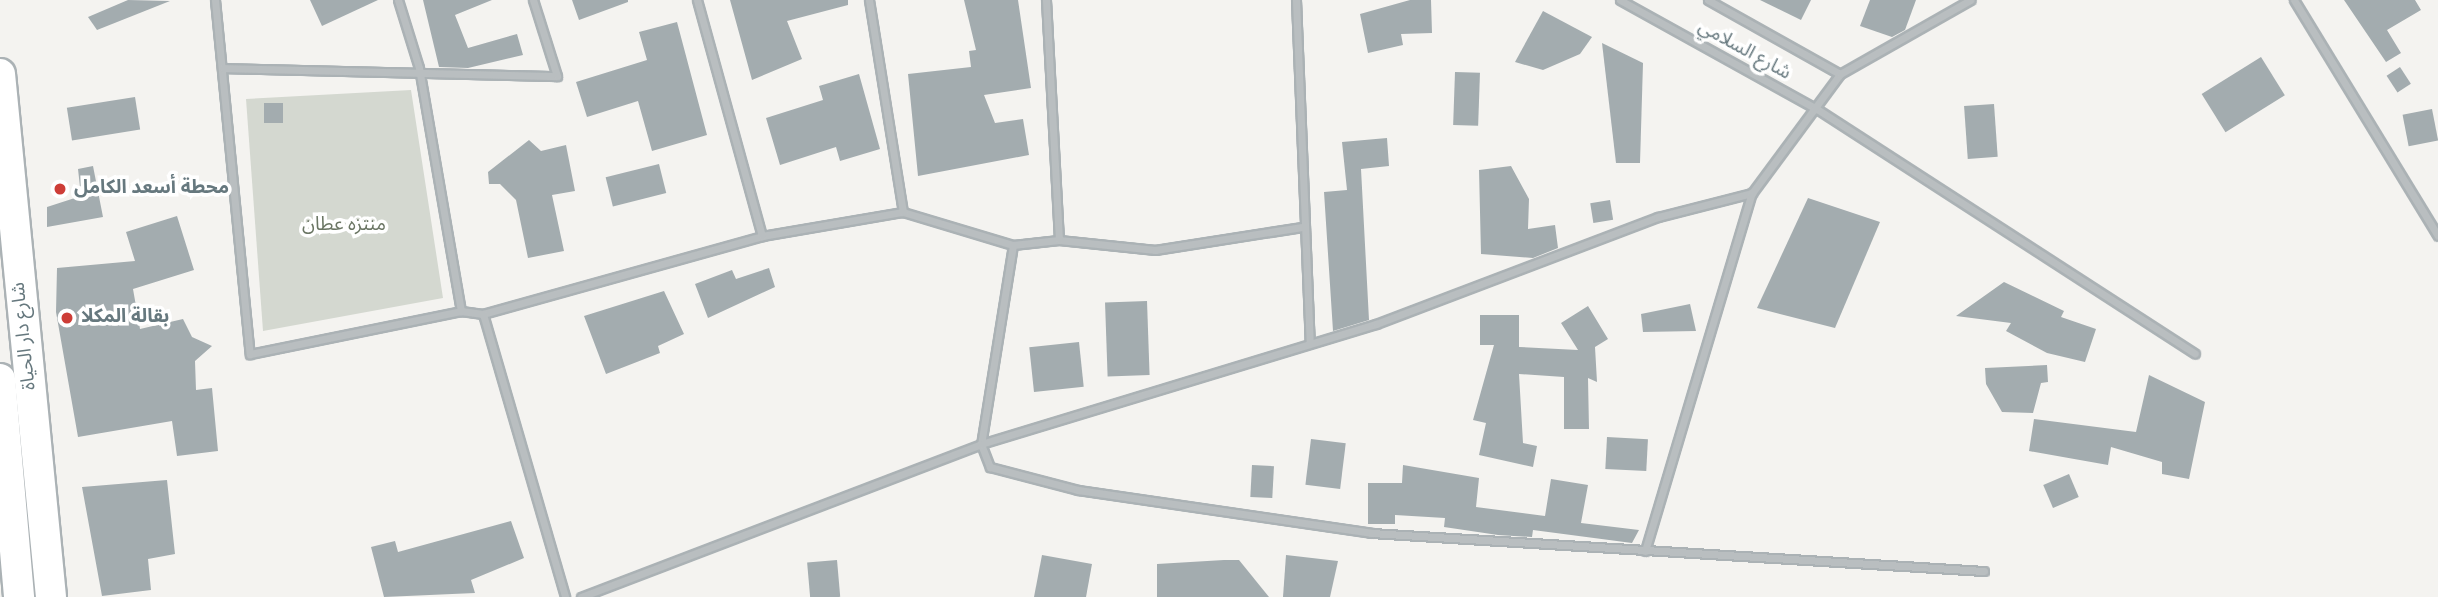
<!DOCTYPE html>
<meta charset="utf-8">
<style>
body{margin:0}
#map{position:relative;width:2438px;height:597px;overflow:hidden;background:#f4f3f0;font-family:Overpass,"Noto Sans Arabic",sans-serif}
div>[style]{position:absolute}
.green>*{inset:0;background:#d4d8d0}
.building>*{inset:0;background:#a3acaf;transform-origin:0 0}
.roads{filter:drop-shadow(2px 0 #abb2b5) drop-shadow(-2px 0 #abb2b5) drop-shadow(0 2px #abb2b5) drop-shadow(0 -2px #abb2b5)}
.minor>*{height:7px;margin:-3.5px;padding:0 3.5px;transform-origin:3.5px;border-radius:3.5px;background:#b9bec0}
.secondary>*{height:30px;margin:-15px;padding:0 15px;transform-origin:15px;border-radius:15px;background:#fff}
.dots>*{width:19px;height:19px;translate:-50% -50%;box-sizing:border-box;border:4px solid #fff;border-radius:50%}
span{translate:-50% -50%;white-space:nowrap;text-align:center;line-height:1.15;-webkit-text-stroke:7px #fff;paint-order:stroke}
.street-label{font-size:19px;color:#66787e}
.poi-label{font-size:19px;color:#66787e;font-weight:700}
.left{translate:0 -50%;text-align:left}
.park-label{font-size:19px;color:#6b7664}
</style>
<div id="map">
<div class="green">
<i style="clip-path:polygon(411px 90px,443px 298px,263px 331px,246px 99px)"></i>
</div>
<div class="building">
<i style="clip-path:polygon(128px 0,170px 1px,97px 30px,88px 17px)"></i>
<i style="clip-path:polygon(310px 0,378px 0,322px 26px)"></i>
<i style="clip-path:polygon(423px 0,492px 0,455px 15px,468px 48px,517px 34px,523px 55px,468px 68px,439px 67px)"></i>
<i style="clip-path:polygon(572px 0,628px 0,628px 2px,579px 20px)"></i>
<i style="clip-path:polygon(730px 0,848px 0,848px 5px,787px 21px,802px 59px,752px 80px)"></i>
<i style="clip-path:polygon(964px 0,1018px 0,1031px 88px,984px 95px,995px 123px,1023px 119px,1029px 155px,918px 176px,908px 74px,971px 67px,969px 51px,976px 50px)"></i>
<i style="clip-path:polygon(1410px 0,1431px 0,1432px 33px,1401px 34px,1403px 45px,1368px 53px,1360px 14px)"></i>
<i style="clip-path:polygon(1760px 0,1811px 0,1801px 20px)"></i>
<i style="clip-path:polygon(1870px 0,1916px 0,1905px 30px,1892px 37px,1860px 26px)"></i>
<i style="clip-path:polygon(2344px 0,2415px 0,2421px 10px,2387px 30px,2401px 53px,2386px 62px)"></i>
<i style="clip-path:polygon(1543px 11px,1592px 37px,1580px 54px,1543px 70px,1515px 62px)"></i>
<i style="clip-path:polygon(677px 22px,707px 135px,652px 151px,638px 101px,587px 117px,576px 82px,647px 60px,639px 32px)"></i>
<i style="clip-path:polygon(1602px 43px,1643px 63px,1640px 163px,1616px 163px)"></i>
<i style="left:2261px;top:57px;width:45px;height:70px;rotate:58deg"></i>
<i style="left:2400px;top:67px;width:20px;height:16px;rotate:57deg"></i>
<i style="left:1455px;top:72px;width:25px;height:53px;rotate:2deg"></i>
<i style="clip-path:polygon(859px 74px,880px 149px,840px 161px,836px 147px,780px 165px,766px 118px,823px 100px,819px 86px)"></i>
<i style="left:135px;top:97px;width:33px;height:69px;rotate:81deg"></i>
<i style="left:264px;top:103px;width:19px;height:20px"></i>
<i style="left:1994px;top:104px;width:53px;height:30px;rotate:86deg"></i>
<i style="left:2432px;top:109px;width:32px;height:30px;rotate:79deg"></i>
<i style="clip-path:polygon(1387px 138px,1389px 166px,1361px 169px,1369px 320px,1333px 331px,1324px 192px,1347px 190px,1342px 142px)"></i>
<i style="clip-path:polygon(529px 140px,541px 151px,566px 145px,575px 191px,552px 195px,564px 251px,528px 258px,516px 200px,500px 184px,489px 184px,488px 172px)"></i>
<i style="left:659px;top:164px;width:30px;height:55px;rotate:76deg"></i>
<i style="clip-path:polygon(93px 166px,103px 217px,47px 227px,47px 207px,81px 196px,78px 169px)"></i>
<i style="clip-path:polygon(1511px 166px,1529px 199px,1528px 229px,1555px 225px,1558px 248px,1533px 258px,1481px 254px,1479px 170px)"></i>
<i style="clip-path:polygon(1808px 198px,1880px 222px,1835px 328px,1757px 308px)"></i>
<i style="left:1610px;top:200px;width:20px;height:20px;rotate:81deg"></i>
<i style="clip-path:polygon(177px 216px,194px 270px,133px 289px,140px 329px,183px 319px,192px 337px,212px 346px,195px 361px,196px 390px,212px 388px,218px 451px,177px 456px,172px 421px,78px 437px,56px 312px,57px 268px,135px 261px,126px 232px)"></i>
<i style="clip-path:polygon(769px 268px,775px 287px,708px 318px,695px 284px,732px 270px,736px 279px)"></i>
<i style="clip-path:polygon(2004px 282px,2064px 311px,2061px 317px,2096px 329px,2085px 362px,2047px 353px,2006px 331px,2011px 323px,1956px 316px)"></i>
<i style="clip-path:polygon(664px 291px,684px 334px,658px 346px,660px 353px,606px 374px,584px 316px)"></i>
<i style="left:1147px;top:301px;width:74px;height:42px;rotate:88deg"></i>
<i style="clip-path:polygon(1690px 304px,1696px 331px,1643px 332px,1641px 314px)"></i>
<i style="clip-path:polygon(1588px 306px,1608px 339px,1595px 347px,1597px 382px,1588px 378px,1589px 429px,1564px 429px,1564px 377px,1519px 374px,1523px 443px,1537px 446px,1533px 467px,1479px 455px,1486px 423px,1473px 420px,1494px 345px,1480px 345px,1480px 315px,1519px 315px,1519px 347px,1578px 350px,1561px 323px)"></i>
<i style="left:1079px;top:342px;width:45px;height:50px;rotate:84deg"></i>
<i style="clip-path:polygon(2047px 365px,2048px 382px,2041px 383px,2033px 413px,2002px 412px,1986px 384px,1985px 368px)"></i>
<i style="clip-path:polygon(2149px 375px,2205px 402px,2189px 479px,2162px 474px,2162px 462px,2111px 447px,2108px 465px,2029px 451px,2034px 419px,2136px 432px)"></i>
<i style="left:1607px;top:437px;width:41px;height:32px;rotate:3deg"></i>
<i style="left:1311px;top:439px;width:35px;height:46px;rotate:7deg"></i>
<i style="left:1252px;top:465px;width:22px;height:32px;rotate:3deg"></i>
<i style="clip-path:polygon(1403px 465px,1479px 478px,1476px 507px,1545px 516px,1551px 479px,1588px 485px,1581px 523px,1639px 530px,1632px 543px,1533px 530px,1532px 537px,1498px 535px,1444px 527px,1445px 518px,1395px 515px,1395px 524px,1368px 524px,1368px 483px,1402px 483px)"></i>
<i style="left:2069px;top:474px;width:25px;height:28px;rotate:67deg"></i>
<i style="clip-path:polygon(167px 480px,175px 554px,148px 559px,151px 590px,102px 596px,82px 487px)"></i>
<i style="clip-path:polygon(511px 521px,524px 558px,471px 580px,475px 593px,384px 597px,371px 547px,395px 541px,398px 552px)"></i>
<i style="clip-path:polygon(1042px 555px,1092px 564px,1086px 597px,1034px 597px)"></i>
<i style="clip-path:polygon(1286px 555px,1338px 561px,1330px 597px,1283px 597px)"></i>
<i style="left:837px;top:560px;width:37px;height:30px;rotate:85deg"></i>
<i style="clip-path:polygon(1224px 560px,1239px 560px,1269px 597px,1157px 597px,1157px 564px)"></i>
</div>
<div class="roads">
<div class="minor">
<i style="left:215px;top:0;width:356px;rotate:84.4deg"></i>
<i style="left:250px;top:354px;width:215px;rotate:-11.5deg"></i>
<i style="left:461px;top:311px;width:22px;rotate:8deg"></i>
<i style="left:483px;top:314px;width:290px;rotate:-15.6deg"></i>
<i style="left:762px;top:236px;width:143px;rotate:-9.7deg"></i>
<i style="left:903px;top:212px;width:115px;rotate:16.7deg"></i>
<i style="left:1013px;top:245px;width:46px;rotate:-6.2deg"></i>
<i style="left:1059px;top:240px;width:97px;rotate:5.9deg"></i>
<i style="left:1155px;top:250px;width:149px;rotate:-8.9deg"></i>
<i style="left:398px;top:0;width:71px;rotate:72.8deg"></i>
<i style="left:419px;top:68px;width:247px;rotate:80.2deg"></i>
<i style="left:697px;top:0;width:245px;rotate:74.6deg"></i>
<i style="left:869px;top:0;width:215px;rotate:80.9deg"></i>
<i style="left:1046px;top:0;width:240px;rotate:86.9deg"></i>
<i style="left:1296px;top:0;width:342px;rotate:87.7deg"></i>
<i style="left:1620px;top:0;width:225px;rotate:29deg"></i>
<i style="left:1817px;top:109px;width:450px;rotate:32.9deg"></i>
<i style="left:1708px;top:0;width:151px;rotate:29.3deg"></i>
<i style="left:2294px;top:0;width:276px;rotate:58.6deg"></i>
<i style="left:223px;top:68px;width:334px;rotate:1.4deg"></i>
<i style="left:557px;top:76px;width:80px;rotate:-107.5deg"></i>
<i style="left:1013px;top:245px;width:202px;rotate:99.1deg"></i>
<i style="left:981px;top:444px;width:25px;rotate:69deg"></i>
<i style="left:990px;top:467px;width:91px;rotate:14.6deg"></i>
<i style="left:1078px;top:490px;width:296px;rotate:8.3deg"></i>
<i style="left:1371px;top:533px;width:614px;rotate:3.55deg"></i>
<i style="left:483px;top:314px;width:295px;rotate:73.8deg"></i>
<i style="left:1645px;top:551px;width:374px;rotate:-73.4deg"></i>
<i style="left:581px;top:597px;width:428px;rotate:-20.9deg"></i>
<i style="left:981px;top:444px;width:413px;rotate:-16.9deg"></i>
<i style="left:1376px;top:324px;width:302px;rotate:-20.8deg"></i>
<i style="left:1658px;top:217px;width:97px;rotate:-14.3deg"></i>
<i style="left:1752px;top:193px;width:148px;rotate:-53.5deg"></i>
<i style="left:1840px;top:74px;width:150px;rotate:-29.6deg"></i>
</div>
<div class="secondary">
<i style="left:0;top:74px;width:525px;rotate:84.43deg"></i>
<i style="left:0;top:379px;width:219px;rotate:85deg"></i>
</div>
</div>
<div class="dots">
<i style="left:60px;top:189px;background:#cd3d37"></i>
<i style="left:67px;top:318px;background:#cd3d37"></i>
</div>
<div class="street-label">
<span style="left:1744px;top:51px;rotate:29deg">شارع السلامي</span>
<span style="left:25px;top:336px;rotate:-96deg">شارع دار الحياة</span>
</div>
<div class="poi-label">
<span class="left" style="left:74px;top:189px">محطة أسعد الكامل</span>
<span class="left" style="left:81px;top:318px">بقالة المكلا</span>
</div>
<div class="park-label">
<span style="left:344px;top:226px">منتزه عطان</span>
</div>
</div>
